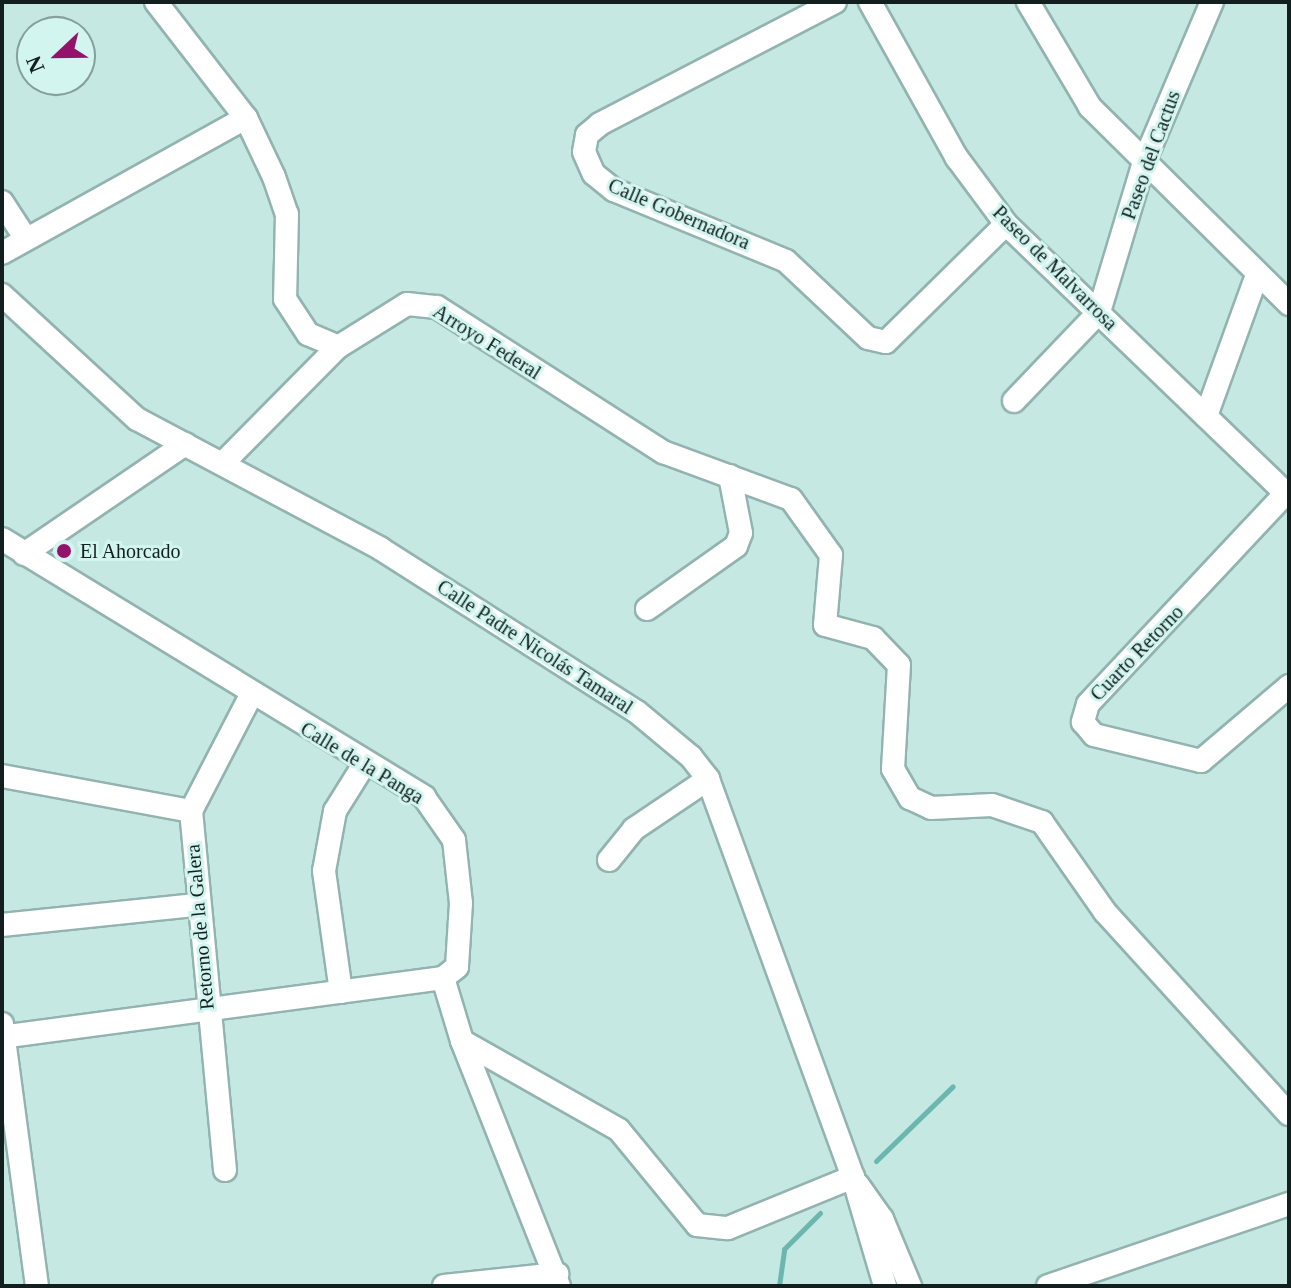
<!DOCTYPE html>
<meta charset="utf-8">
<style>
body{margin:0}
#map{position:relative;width:1291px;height:1288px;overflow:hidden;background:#c5e8e3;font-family:"Times New Roman",serif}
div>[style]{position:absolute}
.stream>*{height:5px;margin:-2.5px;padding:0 2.5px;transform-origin:2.5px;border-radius:2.5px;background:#6bb6ae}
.roads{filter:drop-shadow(2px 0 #92b3af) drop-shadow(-2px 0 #92b3af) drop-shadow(0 2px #92b3af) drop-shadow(0 -2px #92b3af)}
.minor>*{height:22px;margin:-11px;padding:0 11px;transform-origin:11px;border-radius:11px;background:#fff}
.dots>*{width:22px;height:22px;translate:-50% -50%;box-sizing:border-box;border:4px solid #d2f5f0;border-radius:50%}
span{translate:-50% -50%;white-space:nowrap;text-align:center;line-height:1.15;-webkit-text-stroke:6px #d2f5f0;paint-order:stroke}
.street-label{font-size:20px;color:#121f1e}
.poi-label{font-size:20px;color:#121f1e}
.left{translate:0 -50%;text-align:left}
.frame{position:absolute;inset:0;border:4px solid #121f1e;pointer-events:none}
.north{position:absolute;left:16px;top:16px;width:80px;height:80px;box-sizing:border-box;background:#d2f5f0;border:2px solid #859f9c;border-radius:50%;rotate:248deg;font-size:22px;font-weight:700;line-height:32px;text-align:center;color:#121f1e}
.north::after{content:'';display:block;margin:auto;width:28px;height:36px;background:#95126b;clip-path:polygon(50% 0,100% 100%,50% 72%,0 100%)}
</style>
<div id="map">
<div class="stream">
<i style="left:876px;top:1161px;width:107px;rotate:-44.2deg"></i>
<i style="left:779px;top:1286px;width:37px;rotate:-82deg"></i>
<i style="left:784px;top:1249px;width:51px;rotate:-45deg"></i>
</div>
<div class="roads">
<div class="minor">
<i style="left:156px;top:2px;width:147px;rotate:52.2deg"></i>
<i style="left:246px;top:118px;width:65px;rotate:64.6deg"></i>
<i style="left:274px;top:177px;width:39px;rotate:71deg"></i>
<i style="left:287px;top:214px;width:85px;rotate:91.3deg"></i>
<i style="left:285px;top:299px;width:42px;rotate:56.7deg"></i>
<i style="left:308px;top:334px;width:33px;rotate:23deg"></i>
<i style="left:338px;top:347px;width:81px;rotate:-31.9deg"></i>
<i style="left:407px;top:304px;width:30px;rotate:6deg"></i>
<i style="left:437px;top:307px;width:269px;rotate:32.7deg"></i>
<i style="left:663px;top:452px;width:136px;rotate:20.2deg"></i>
<i style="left:791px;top:499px;width:69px;rotate:54.5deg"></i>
<i style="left:831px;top:555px;width:70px;rotate:94.9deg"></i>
<i style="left:825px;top:625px;width:50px;rotate:15.2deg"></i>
<i style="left:873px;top:638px;width:37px;rotate:46deg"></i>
<i style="left:899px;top:665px;width:104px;rotate:93.3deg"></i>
<i style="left:893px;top:769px;width:34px;rotate:60deg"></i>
<i style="left:910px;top:798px;width:23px;rotate:25deg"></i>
<i style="left:931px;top:808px;width:61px;rotate:-2.8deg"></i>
<i style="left:992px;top:805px;width:53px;rotate:18.8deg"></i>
<i style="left:1042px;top:822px;width:110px;rotate:55deg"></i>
<i style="left:1105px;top:912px;width:273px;rotate:47.7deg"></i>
<i style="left:835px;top:2px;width:265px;rotate:152.6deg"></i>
<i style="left:600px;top:124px;width:17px;rotate:140deg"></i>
<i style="left:587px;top:135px;width:17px;rotate:100deg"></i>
<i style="left:584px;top:152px;width:24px;rotate:66deg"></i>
<i style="left:594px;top:174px;width:26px;rotate:39deg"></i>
<i style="left:614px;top:190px;width:186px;rotate:22.4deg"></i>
<i style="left:786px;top:261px;width:112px;rotate:43.2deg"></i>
<i style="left:868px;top:338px;width:18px;rotate:13deg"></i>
<i style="left:886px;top:342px;width:168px;rotate:-44.5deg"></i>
<i style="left:870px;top:2px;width:179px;rotate:60.9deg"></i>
<i style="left:957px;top:158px;width:82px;rotate:53.4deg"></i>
<i style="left:1006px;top:224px;width:393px;rotate:43.9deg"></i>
<i style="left:1028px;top:2px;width:122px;rotate:59.4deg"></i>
<i style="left:1090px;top:107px;width:280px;rotate:44.7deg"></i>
<i style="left:2px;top:202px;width:44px;rotate:57deg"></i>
<i style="left:2px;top:253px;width:279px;rotate:-29deg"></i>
<i style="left:2px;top:295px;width:183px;rotate:42.6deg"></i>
<i style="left:137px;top:419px;width:276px;rotate:28deg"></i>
<i style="left:381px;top:549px;width:303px;rotate:32.5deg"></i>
<i style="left:637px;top:712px;width:70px;rotate:39.8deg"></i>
<i style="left:691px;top:757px;width:28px;rotate:52deg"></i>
<i style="left:708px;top:779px;width:424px;rotate:70deg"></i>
<i style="left:853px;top:1177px;width:114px;rotate:73.6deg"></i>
<i style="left:1014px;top:401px;width:123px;rotate:-46.3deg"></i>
<i style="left:1099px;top:312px;width:157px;rotate:-73.3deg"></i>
<i style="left:1144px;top:162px;width:174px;rotate:-67deg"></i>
<i style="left:1206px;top:416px;width:150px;rotate:-70.1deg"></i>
<i style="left:224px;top:462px;width:162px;rotate:-45.3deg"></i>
<i style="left:1286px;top:493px;width:289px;rotate:133.2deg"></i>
<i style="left:1088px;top:704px;width:19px;rotate:106deg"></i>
<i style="left:1083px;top:722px;width:17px;rotate:50deg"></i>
<i style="left:1094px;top:735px;width:110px;rotate:13.7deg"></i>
<i style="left:1201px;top:761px;width:116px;rotate:-40.4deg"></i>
<i style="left:2px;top:539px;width:495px;rotate:31.4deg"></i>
<i style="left:424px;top:797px;width:52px;rotate:55.1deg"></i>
<i style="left:454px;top:840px;width:63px;rotate:83.7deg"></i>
<i style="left:461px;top:903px;width:64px;rotate:93.6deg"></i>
<i style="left:457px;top:967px;width:18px;rotate:142deg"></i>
<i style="left:443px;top:978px;width:444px;rotate:172.4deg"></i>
<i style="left:24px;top:554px;width:195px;rotate:-34.3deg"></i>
<i style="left:647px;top:609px;width:109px;rotate:-35.3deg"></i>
<i style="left:736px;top:546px;width:14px;rotate:-69deg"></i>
<i style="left:741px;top:533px;width:58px;rotate:-100.9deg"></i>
<i style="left:2px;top:776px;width:192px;rotate:10.5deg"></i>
<i style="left:609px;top:860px;width:40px;rotate:-51deg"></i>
<i style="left:634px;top:829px;width:89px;rotate:-34deg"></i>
<i style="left:2px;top:925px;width:194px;rotate:-5.9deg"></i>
<i style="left:443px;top:978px;width:66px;rotate:73.2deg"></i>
<i style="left:462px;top:1041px;width:180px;rotate:29.5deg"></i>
<i style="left:619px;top:1130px;width:123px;rotate:50.6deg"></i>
<i style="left:697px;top:1225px;width:31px;rotate:6deg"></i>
<i style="left:728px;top:1228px;width:135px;rotate:-22.2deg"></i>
<i style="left:341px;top:992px;width:122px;rotate:-98deg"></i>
<i style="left:324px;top:871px;width:61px;rotate:-79.6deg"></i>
<i style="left:335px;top:811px;width:57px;rotate:-58deg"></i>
<i style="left:2px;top:1024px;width:264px;rotate:82.4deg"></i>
<i style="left:462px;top:1041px;width:264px;rotate:68.4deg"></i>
<i style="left:225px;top:1170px;width:361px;rotate:-95.4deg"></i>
<i style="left:191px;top:811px;width:128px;rotate:-62.6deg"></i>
<i style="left:858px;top:1185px;width:42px;rotate:54.8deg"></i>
<i style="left:882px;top:1219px;width:73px;rotate:67.3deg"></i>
<i style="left:444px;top:1286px;width:114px;rotate:-6.1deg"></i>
<i style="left:1048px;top:1286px;width:255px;rotate:-18.8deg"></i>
</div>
</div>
<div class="dots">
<i style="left:64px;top:551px;background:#95126b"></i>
</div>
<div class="street-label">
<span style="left:1151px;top:155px;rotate:-70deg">Paseo del Cactus</span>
<span style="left:679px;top:214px;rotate:23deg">Calle Gobernadora</span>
<span style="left:1055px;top:268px;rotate:45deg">Paseo de Malvarrosa</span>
<span style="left:487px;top:342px;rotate:32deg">Arroyo Federal</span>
<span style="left:535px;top:647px;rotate:33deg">Calle Padre Nicolás Tamaral</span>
<span style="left:1137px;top:653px;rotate:-46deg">Cuarto Retorno</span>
<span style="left:362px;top:763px;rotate:31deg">Calle de la Panga</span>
<span style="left:200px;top:927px;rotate:-95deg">Retorno de la Galera</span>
</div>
<div class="poi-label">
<span class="left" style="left:80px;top:551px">El Ahorcado</span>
</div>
<div class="frame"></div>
<div class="north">N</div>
</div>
